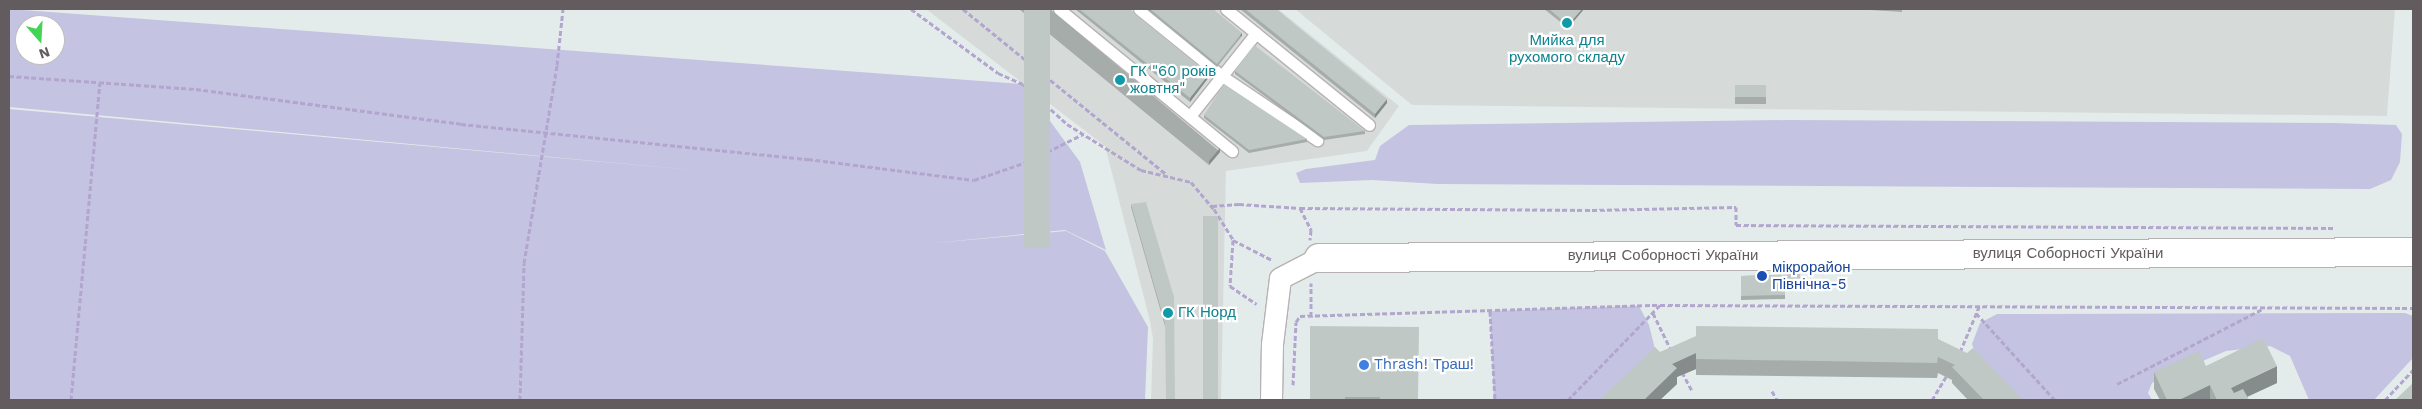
<!DOCTYPE html>
<meta charset="utf-8">
<style>
body{margin:0}
#map{position:relative;width:2422px;height:409px;overflow:hidden;background:#e4eceb;font-family:"Work Sans",sans-serif}
div>[style]{position:absolute}
.industrial>*{inset:0;background:#d6dbda}
.green>*{inset:0;background:#c4c3e1}
.path>*{height:3px;margin-top:-1.5px;transform-origin:0;background:repeating-linear-gradient(90deg,#b2a6cf 0 5px,transparent 0 7.5px)}
.roads{filter:drop-shadow(1px 0 #b7b1b3) drop-shadow(-1px 0 #b7b1b3) drop-shadow(0 1px #b7b1b3) drop-shadow(0 -1px #b7b1b3)}
.service>*{height:11px;margin:-5.5px;padding:0 5.5px;transform-origin:5.5px;border-radius:5.5px;background:#fff}
.minor>*{height:21px;margin:-10.5px;padding:0 10.5px;transform-origin:10.5px;border-radius:10.5px;background:#fff}
.tertiary>*{height:28px;margin:-14px;padding:0 14px;transform-origin:14px;border-radius:14px;background:#fff}
.wall>*{inset:0;background:#a5acaa;transform-origin:0 0}
.shaded-wall>*{inset:0;background:#868c8b;transform-origin:0 0}
.building>*{inset:0;background:#c0c8c6;transform-origin:0 0}
.dots>*{width:14px;height:14px;translate:-50% -50%;box-sizing:border-box;border:2px solid #fff;border-radius:50%}
span{translate:-50% -50%;white-space:nowrap;text-align:center;line-height:1.15;-webkit-text-stroke:4.5px #fff;paint-order:stroke}
.culture-label{font-size:15px;color:#0d838f}
.left{translate:0 -50%;text-align:left}
.street-label{font-size:15px;color:#625c5e}
.transit-label{font-size:15px;color:#164399}
.shop-label{font-size:15px;color:#366cbe}
.frame{position:absolute;inset:0;border:10px solid #625c5e;pointer-events:none}
.north{position:absolute;left:15px;top:15px;width:50px;height:50px;box-sizing:border-box;background:#fff;border:1px solid #c0bebf;border-radius:50%;rotate:161deg;font-size:14px;font-weight:700;line-height:20px;text-align:center;color:#625c5e}
.north::after{content:'';display:block;margin:auto;width:18px;height:22px;background:#42d454;clip-path:polygon(50% 0,100% 100%,50% 72%,0 100%)}
</style>
<div id="map">
<div class="industrial">
<i style="clip-path:polygon(926px 9px,1278px 9px,1399px 106px,1367px 151px,1226px 171px,1221px 400px,1151px 400px,1153px 339px,1150px 321px,1105px 146px)"></i>
<i style="clip-path:polygon(1295px 9px,2395px 9px,2387px 116px,1412px 105px)"></i>
</div>
<div class="green">
<i style="clip-path:polygon(evenodd,9px 9px,1023px 84px,1080px 162px,1106px 250px,1065px 230px,924px 244px,1066px 231px,1105px 251px,1148px 327px,1145px 400px,9px 400px,9px 109px,715px 172px,9px 107px,9px 9px,25px 25px,55px 25px,55px 55px,25px 55px,25px 25px)"></i>
<i style="clip-path:polygon(1788px 120px,2333px 123px,2396px 125px,2402px 134px,2400px 162px,2391px 180px,2370px 189px,1438px 184px,1372px 180px,1300px 183px,1296px 173px,1306px 169px,1375px 160px,1380px 146px,1409px 125px)"></i>
<i style="clip-path:polygon(1639px 306px,1649px 325px,1656px 353px,1607px 400px,1494px 400px,1490px 311px)"></i>
<i style="clip-path:polygon(2405px 313px,2413px 316px,2413px 358px,2374px 400px,2309px 400px,2290px 356px,2270px 346px,2226px 351px,2152px 383px,2148px 393px,2152px 400px,2021px 400px,1976px 356px,1972px 344px,1980px 323px,1997px 314px)"></i>
</div>
<div class="path">
<i style="left:911px;top:9px;width:108px;rotate:36.3deg"></i>
<i style="left:998px;top:73px;width:27px;rotate:24deg"></i>
<i style="left:1023px;top:84px;width:59px;rotate:42.3deg"></i>
<i style="left:1067px;top:124px;width:87px;rotate:31.9deg"></i>
<i style="left:1141px;top:170px;width:51px;rotate:13.5deg"></i>
<i style="left:1191px;top:182px;width:35px;rotate:50deg"></i>
<i style="left:1214px;top:209px;width:36px;rotate:58deg"></i>
<i style="left:1233px;top:240px;width:46px;rotate:93.7deg"></i>
<i style="left:1230px;top:286px;width:32px;rotate:34deg"></i>
<i style="left:963px;top:9px;width:262px;rotate:39.1deg"></i>
<i style="left:9px;top:76px;width:187px;rotate:4deg"></i>
<i style="left:196px;top:89px;width:267px;rotate:7.5deg"></i>
<i style="left:461px;top:124px;width:349px;rotate:5.8deg"></i>
<i style="left:808px;top:159px;width:167px;rotate:7.2deg"></i>
<i style="left:974px;top:180px;width:56px;rotate:-18.8deg"></i>
<i style="left:1027px;top:162px;width:63px;rotate:-26.6deg"></i>
<i style="left:1212px;top:206px;width:27px;rotate:-4deg"></i>
<i style="left:1239px;top:204px;width:61px;rotate:3.8deg"></i>
<i style="left:1300px;top:208px;width:292px;rotate:0.4deg"></i>
<i style="left:1592px;top:210px;width:144px;rotate:-1.2deg"></i>
<i style="left:1736px;top:207px;width:18px;rotate:90deg"></i>
<i style="left:1736px;top:225px;width:599px;rotate:0.29deg"></i>
<i style="left:1300px;top:208px;width:25px;rotate:63deg"></i>
<i style="left:1311px;top:230px;width:10px;rotate:96deg"></i>
<i style="left:1233px;top:240px;width:44px;rotate:27.1deg"></i>
<i style="left:1660px;top:305px;width:753px;rotate:0.23deg"></i>
<i style="left:1490px;top:311px;width:89px;rotate:86.8deg"></i>
<i style="left:1653px;top:313px;width:41px;rotate:64.1deg"></i>
<i style="left:1976px;top:313px;width:118px;rotate:47.8deg"></i>
<i style="left:1311px;top:316px;width:33px;rotate:-90deg"></i>
<i style="left:1960px;top:352px;width:49px;rotate:-67.1deg"></i>
<i style="left:1682px;top:372px;width:21px;rotate:62deg"></i>
<i style="left:2117px;top:384px;width:165px;rotate:-27.3deg"></i>
<i style="left:1293px;top:385px;width:63px;rotate:-87.3deg"></i>
<i style="left:1296px;top:322px;width:7px;rotate:-56deg"></i>
<i style="left:1300px;top:316px;width:360px;rotate:-1.8deg"></i>
<i style="left:1660px;top:305px;width:132px;rotate:134.1deg"></i>
<i style="left:1772px;top:391px;width:10px;rotate:61deg"></i>
<i style="left:71px;top:400px;width:319px;rotate:-84.8deg"></i>
<i style="left:520px;top:400px;width:137px;rotate:-88.3deg"></i>
<i style="left:524px;top:263px;width:201px;rotate:-80.5deg"></i>
<i style="left:557px;top:65px;width:56px;rotate:-83.9deg"></i>
<i style="left:1932px;top:400px;width:29px;rotate:-59deg"></i>
<i style="left:2385px;top:400px;width:41px;rotate:-47deg"></i>
</div>
<div class="roads">
<div class="service">
<i style="left:1059px;top:9px;width:224px;rotate:39.4deg"></i>
<i style="left:1139px;top:9px;width:107px;rotate:38.9deg"></i>
<i style="left:1222px;top:76px;width:115px;rotate:34deg"></i>
<i style="left:1226px;top:9px;width:184px;rotate:39deg"></i>
<i style="left:1190px;top:116px;width:106px;rotate:-51.5deg"></i>
</div>
<div class="minor">
<i style="left:1271px;top:400px;width:56px;rotate:-89deg"></i>
<i style="left:1272px;top:344px;width:66px;rotate:-83.1deg"></i>
<i style="left:1280px;top:278px;width:44px;rotate:-27.1deg"></i>
</div>
<div class="tertiary">
<i style="left:1319px;top:258px;width:1094px;rotate:-0.31deg"></i>
</div>
</div>
<div class="wall">
<i style="clip-path:polygon(1019px 9px,1050px 9px,1220px 152px,1209px 165px)"></i>
<i style="clip-path:polygon(1075px 9px,1129px 9px,1209px 77px,1190px 102px)"></i>
<i style="clip-path:polygon(1146px 9px,1213px 9px,1242px 36px,1217px 67px)"></i>
<i style="clip-path:polygon(1240px 9px,1276px 9px,1387px 103px,1375px 118px)"></i>
<i style="clip-path:polygon(1544px 9px,1584px 9px,1568px 28px)"></i>
<i style="clip-path:polygon(1854px 9px,1902px 9px,1902px 12px)"></i>
<i style="clip-path:polygon(1235px 71px,1365px 131px,1365px 134px,1324px 140px,1235px 74px)"></i>
<i style="left:1735px;top:85px;width:31px;height:19px"></i>
<i style="clip-path:polygon(1204px 115px,1307px 139px,1307px 142px,1249px 153px,1204px 118px)"></i>
<i style="clip-path:polygon(1131px 204px,1174px 297px,1165px 326px,1131px 207px)"></i>
<i style="clip-path:polygon(1800px 274px,1800px 290px,1785px 291px,1785px 299px,1741px 300px,1741px 276px)"></i>
<i style="clip-path:polygon(1310px 326px,1418px 400px,1310px 400px)"></i>
<i style="clip-path:polygon(1938px 339px,2023px 400px,1968px 400px,1952px 383px,1952px 380px,1938px 373px,1937px 378px,1696px 375px,1696px 369px,1677px 377px,1677px 384px,1660px 400px,1600px 400px,1660px 352px)"></i>
<i style="clip-path:polygon(2206px 366px,2277px 383px,2247px 397px,2249px 400px,2160px 400px,2154px 389px,2154px 372px)"></i>
</div>
<div class="shaded-wall">
<i style="clip-path:polygon(1582px 9px,1584px 9px,1568px 28px,1568px 25px)"></i>
<i style="left:1242px;top:33px;width:3px;height:40px;rotate:90deg"></i>
<i style="clip-path:polygon(1209px 74px,1209px 77px,1190px 102px,1190px 98px)"></i>
<i style="clip-path:polygon(1387px 99px,1387px 103px,1375px 118px,1375px 114px)"></i>
<i style="clip-path:polygon(1220px 148px,1220px 152px,1209px 165px,1209px 161px)"></i>
<i style="clip-path:polygon(1696px 353px,1696px 369px,1677px 377px,1677px 384px,1660px 400px,1644px 400px,1672px 364px)"></i>
<i style="clip-path:polygon(2277px 366px,2277px 383px,2240px 400px,2231px 400px,2231px 388px)"></i>
<i style="clip-path:polygon(2210px 385px,2210px 400px,2179px 400px)"></i>
</div>
<div class="building">
<i style="left:1024px;top:9px;width:26px;height:239px"></i>
<i style="clip-path:polygon(1079px 9px,1129px 9px,1209px 74px,1190px 98px)"></i>
<i style="clip-path:polygon(1150px 9px,1213px 9px,1242px 33px,1217px 64px)"></i>
<i style="clip-path:polygon(1245px 9px,1276px 9px,1387px 99px,1375px 114px)"></i>
<i style="clip-path:polygon(1549px 9px,1582px 9px,1568px 25px)"></i>
<i style="clip-path:polygon(1254px 45px,1365px 131px,1324px 137px,1235px 71px)"></i>
<i style="clip-path:polygon(1224px 84px,1307px 139px,1249px 150px,1204px 115px)"></i>
<i style="left:1735px;top:85px;width:31px;height:12px"></i>
<i style="clip-path:polygon(1146px 202px,1174px 297px,1175px 400px,1166px 400px,1165px 323px,1131px 204px)"></i>
<i style="left:1203px;top:216px;width:15px;height:184px"></i>
<i style="clip-path:polygon(1800px 274px,1800px 287px,1785px 288px,1785px 295px,1741px 296px,1741px 276px)"></i>
<i style="clip-path:polygon(1310px 326px,1419px 327px,1418px 400px,1380px 400px,1380px 397px,1345px 397px,1345px 400px,1310px 400px)"></i>
<i style="clip-path:polygon(1696px 326px,1938px 329px,1938px 339px,1967px 353px,1973px 348px,2023px 400px,1984px 400px,1952px 367px,1955px 365px,1938px 357px,1937px 363px,1696px 359px,1696px 353px,1672px 364px,1677px 368px,1644px 400px,1600px 400px,1655px 347px,1660px 352px,1696px 336px)"></i>
<i style="clip-path:polygon(2263px 338px,2277px 366px,2231px 388px,2234px 393px,2243px 389px,2249px 400px,2217px 400px,2210px 385px,2179px 400px,2167px 400px,2154px 372px,2199px 351px,2206px 366px)"></i>
<i style="clip-path:polygon(2413px 383px,2413px 400px,2395px 400px)"></i>
</div>
<div class="dots">
<i style="left:1567px;top:23px;background:#0f9aa8"></i>
<i style="left:1120px;top:80px;background:#0f9aa8"></i>
<i style="left:1762px;top:276px;background:#1a4fb4"></i>
<i style="left:1168px;top:313px;background:#0f9aa8"></i>
<i style="left:1364px;top:365px;background:#3f7fe0"></i>
</div>
<div class="culture-label">
<span style="left:1567px;top:49px">Мийка для<br>рухомого складу</span>
<span class="left" style="left:1130px;top:80px">ГК "60 років<br>жовтня"</span>
<span class="left" style="left:1178px;top:313px">ГК Норд</span>
</div>
<div class="street-label">
<span style="left:2068px;top:254px">вулиця Соборності України</span>
<span style="left:1663px;top:256px">вулиця Соборності України</span>
</div>
<div class="transit-label">
<span class="left" style="left:1772px;top:276px">мікрорайон<br>Північна-5</span>
</div>
<div class="shop-label">
<span class="left" style="left:1374px;top:365px">Thrash! Траш!</span>
</div>
<div class="frame"></div>
<div class="north">N</div>
</div>
